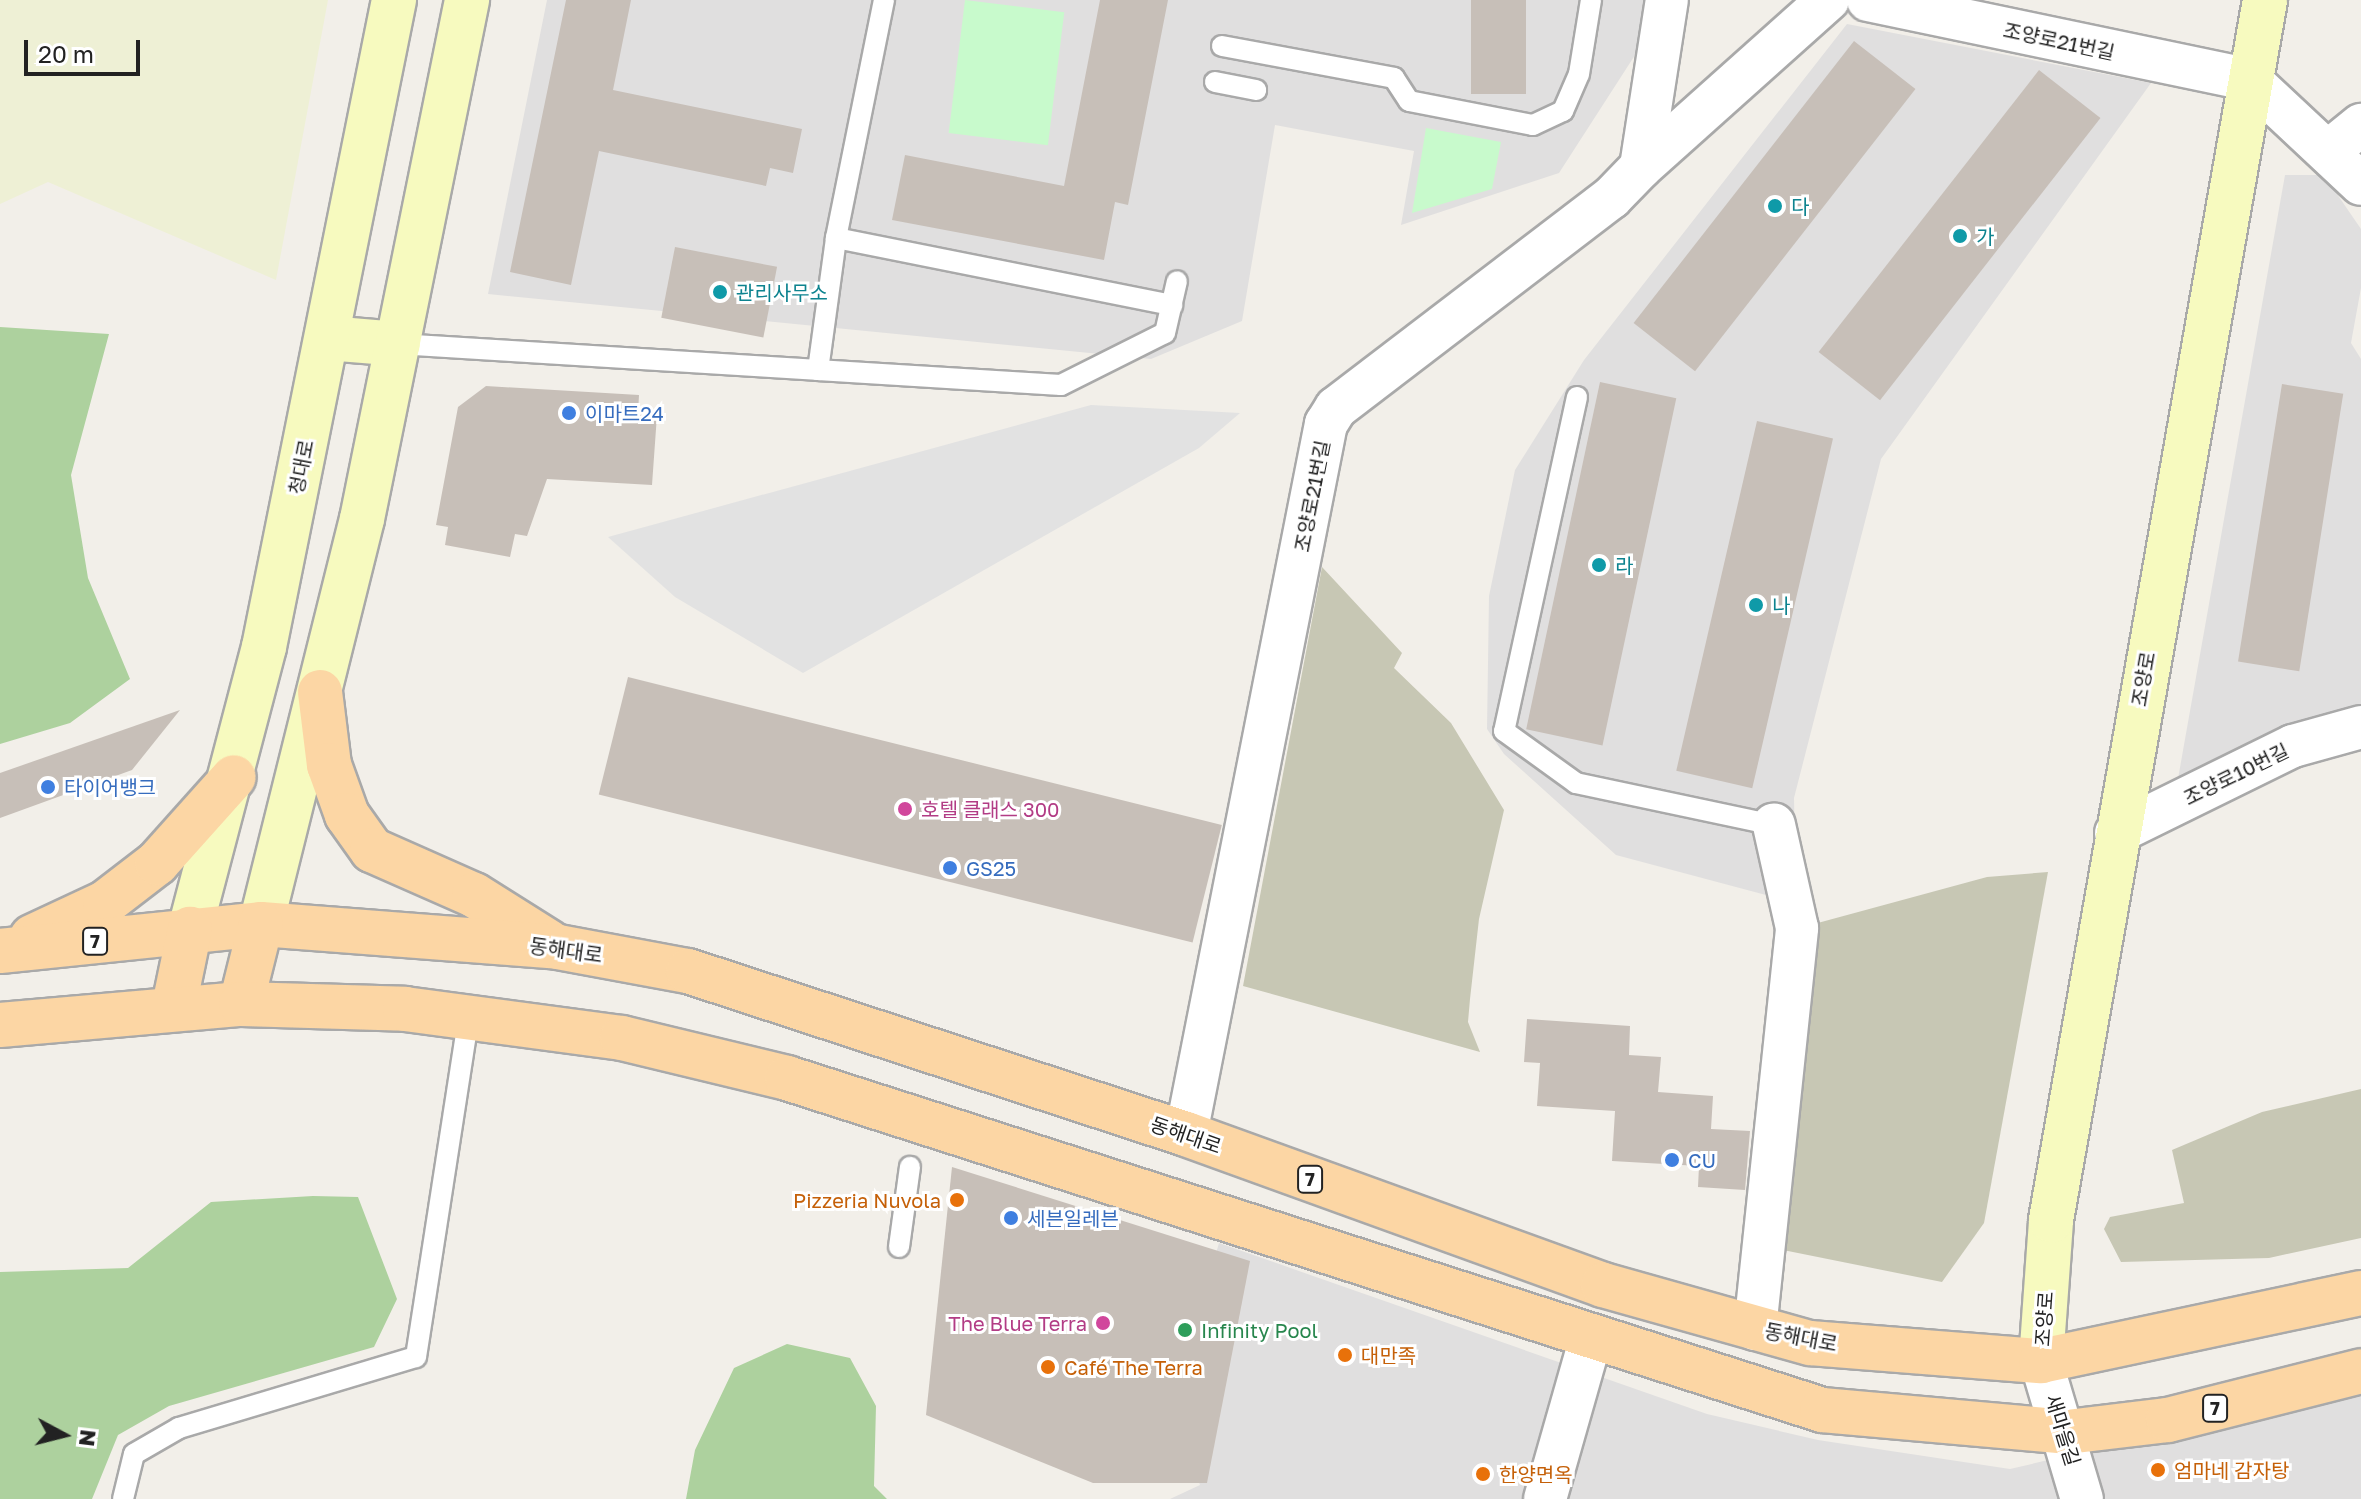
<!DOCTYPE html>
<meta charset="utf-8">
<style>
body{margin:0}
#map{position:relative;width:2361px;height:1499px;overflow:hidden;background:#f2efe9;font-family:"Golos Text","Noto Sans KR",sans-serif}
div>[style]{position:absolute}
.residential>*{inset:0;background:#e0dfdf}
.construction>*{inset:0;background:#c7c7b4}
.farmland>*{inset:0;background:#eef0d5}
.forest>*{inset:0;background:#add19e}
.park>*{inset:0;background:#c8facc;transform-origin:0 0}
.parking>*{inset:0;background:#e2e2e2}
.building>*{inset:0;background:#c7bfb8;transform-origin:0 0}
.roads{filter:drop-shadow(2px 0 #a9a9a9) drop-shadow(-2px 0 #a9a9a9) drop-shadow(0 2px #a9a9a9) drop-shadow(0 -2px #a9a9a9)}
.lane>*{height:20px;margin:-10px;padding:0 10px;transform-origin:10px;border-radius:10px;background:#fff}
.street>*{height:42px;margin:-21px;padding:0 21px;transform-origin:21px;border-radius:21px;background:#fff}
.secondary>*{height:44px;margin:-22px;padding:0 22px;transform-origin:22px;border-radius:22px;background:#f7fabf}
.primary>*{height:44px;margin:-22px;padding:0 22px;transform-origin:22px;border-radius:22px;background:#fcd6a4}
.dots>*{width:22px;height:22px;translate:-50% -50%;box-sizing:border-box;border:4px solid #fff;border-radius:50%}
span{translate:-50% -50%;white-space:nowrap;text-align:center;line-height:1.15;-webkit-text-stroke:6px #fff;paint-order:stroke}
.shield-label span{padding:2px 6px;background:#fff;border:2px solid;border-radius:6px;-webkit-text-stroke-width:0}
.shield-label{font-size:18px;color:#222;font-weight:700}
.street-label{font-size:20px;color:#222}
.culture-label{font-size:20px;color:#0d838f}
.left{translate:0 -50%;text-align:left}
.shop-label{font-size:20px;color:#366cbe}
.hotel-label{font-size:20px;color:#b23c85}
.right{translate:-100% -50%;text-align:right}
.food-label{font-size:20px;color:#c56008}
.leisure-label{font-size:20px;color:#27864d}
.north{position:absolute;left:24px;top:1395px;width:80px;height:80px;-webkit-text-stroke:6px #fff;paint-order:stroke;rotate:97deg;font-size:22px;font-weight:700;line-height:32px;text-align:center;color:#222}
.north::after{content:'';display:block;margin:auto;width:28px;height:36px;background:#222;clip-path:polygon(50% 0,100% 100%,50% 72%,0 100%)}
.scale{position:absolute;left:24px;top:40px;width:116px;height:36px;box-sizing:border-box;border:4px solid #222;border-top:0;padding-left:10px;font-size:24px;line-height:28px;white-space:nowrap;color:#222;-webkit-text-stroke:6px #fff;paint-order:stroke}
</style>
<div id="map">
<div class="residential">
<i style="clip-path:polygon(547px 0,1646px 0,1637px 52px,1559px 173px,1401px 225px,1414px 151px,1275px 125px,1242px 321px,1151px 359px,488px 294px)"></i>
<i style="clip-path:polygon(1847px 24px,2151px 83px,1881px 459px,1794px 798px,1796px 903px,1616px 855px,1504px 754px,1487px 729px,1489px 596px,1515px 470px,1584px 360px)"></i>
<i style="clip-path:polygon(2285px 175px,2324px 175px,2361px 229px,2361px 288px,2351px 343px,2361px 359px,2361px 714px,2176px 790px)"></i>
<i style="clip-path:polygon(1219px 1243px,1707px 1414px,1818px 1440px,2010px 1469px,2361px 1387px,2361px 1499px,1170px 1499px,1200px 1485px,1172px 1404px)"></i>
</div>
<div class="construction">
<i style="clip-path:polygon(1322px 567px,1402px 653px,1394px 668px,1451px 723px,1504px 810px,1479px 919px,1470px 999px,1468px 1022px,1480px 1052px,1243px 986px)"></i>
<i style="clip-path:polygon(2048px 872px,1984px 1223px,1942px 1282px,1773px 1248px,1814px 924px,1987px 877px)"></i>
<i style="clip-path:polygon(2361px 1089px,2361px 1238px,2269px 1258px,2121px 1262px,2104px 1229px,2110px 1217px,2184px 1203px,2172px 1150px,2262px 1112px)"></i>
</div>
<div class="farmland">
<i style="clip-path:polygon(0 0,328px 0,276px 280px,48px 182px,0 204px)"></i>
</div>
<div class="forest">
<i style="clip-path:polygon(0 327px,109px 334px,71px 475px,88px 578px,130px 679px,70px 723px,0 744px)"></i>
<i style="clip-path:polygon(313px 1196px,358px 1197px,397px 1299px,374px 1347px,169px 1406px,118px 1435px,92px 1499px,0 1499px,0 1272px,128px 1268px,211px 1202px)"></i>
<i style="clip-path:polygon(787px 1344px,850px 1358px,876px 1406px,874px 1486px,887px 1499px,686px 1499px,695px 1450px,734px 1368px)"></i>
</div>
<div class="park">
<i style="left:965px;top:0;width:100px;height:134px;rotate:7deg"></i>
<i style="clip-path:polygon(1426px 128px,1501px 142px,1492px 189px,1412px 213px)"></i>
</div>
<div class="parking">
<i style="clip-path:polygon(1091px 405px,1240px 413px,1199px 448px,803px 673px,675px 597px,608px 537px)"></i>
</div>
<div class="building">
<i style="clip-path:polygon(566px 0,631px 0,613px 90px,802px 129px,793px 173px,770px 168px,766px 186px,599px 151px,571px 285px,510px 272px)"></i>
<i style="clip-path:polygon(1100px 0,1168px 0,1128px 205px,1115px 202px,1104px 260px,892px 220px,905px 155px,1064px 186px)"></i>
<i style="left:1471px;top:0;width:55px;height:94px"></i>
<i style="left:1854px;top:41px;width:78px;height:358px;rotate:38deg"></i>
<i style="left:2039px;top:70px;width:78px;height:358px;rotate:38deg"></i>
<i style="left:675px;top:247px;width:104px;height:72px;rotate:11deg"></i>
<i style="left:1600px;top:382px;width:78px;height:355px;rotate:12deg"></i>
<i style="left:2282px;top:384px;width:62px;height:281px;rotate:9deg"></i>
<i style="clip-path:polygon(486px 386px,639px 395px,638px 413px,657px 415px,652px 485px,547px 479px,527px 536px,515px 534px,510px 557px,445px 545px,448px 527px,436px 525px,458px 407px)"></i>
<i style="left:1757px;top:421px;width:78px;height:359px;rotate:13deg"></i>
<i style="left:628px;top:677px;width:612px;height:121px;rotate:14deg"></i>
<i style="clip-path:polygon(180px 710px,132px 770px,0 818px,0 773px)"></i>
<i style="clip-path:polygon(1527px 1019px,1630px 1026px,1629px 1055px,1661px 1057px,1658px 1092px,1713px 1096px,1711px 1129px,1750px 1131px,1745px 1190px,1698px 1187px,1699px 1166px,1612px 1161px,1615px 1111px,1537px 1106px,1540px 1063px,1524px 1062px)"></i>
<i style="clip-path:polygon(952px 1167px,1250px 1261px,1207px 1483px,1093px 1483px,926px 1415px)"></i>
</div>
<div class="roads">
<div class="lane">
<i style="left:1222px;top:46px;width:175px;rotate:10.5deg"></i>
<i style="left:1394px;top:78px;width:27px;rotate:57deg"></i>
<i style="left:1409px;top:101px;width:126px;rotate:11deg"></i>
<i style="left:1533px;top:125px;width:33px;rotate:-25deg"></i>
<i style="left:1563px;top:111px;width:40px;rotate:-66.6deg"></i>
<i style="left:1579px;top:74px;width:75px;rotate:-80.8deg"></i>
<i style="left:1215px;top:82px;width:42px;rotate:11deg"></i>
<i style="left:836px;top:238px;width:343px;rotate:11.3deg"></i>
<i style="left:398px;top:344px;width:664px;rotate:3.54deg"></i>
<i style="left:1061px;top:385px;width:116px;rotate:-26.6deg"></i>
<i style="left:1165px;top:333px;width:53px;rotate:-77deg"></i>
<i style="left:818px;top:370px;width:133px;rotate:-82.2deg"></i>
<i style="left:836px;top:238px;width:243px;rotate:-78.6deg"></i>
<i style="left:1577px;top:397px;width:342px;rotate:102.3deg"></i>
<i style="left:1504px;top:731px;width:89px;rotate:35.8deg"></i>
<i style="left:1576px;top:783px;width:202px;rotate:12deg"></i>
<i style="left:899px;top:1247px;width:81px;rotate:-82.2deg"></i>
<i style="left:123px;top:1499px;width:46px;rotate:-76.3deg"></i>
<i style="left:134px;top:1454px;width:52px;rotate:-30deg"></i>
<i style="left:179px;top:1428px;width:247px;rotate:-16.7deg"></i>
<i style="left:416px;top:1357px;width:346px;rotate:-81.2deg"></i>
</div>
<div class="street">
<i style="left:1868px;top:0;width:390px;rotate:11.8deg"></i>
<i style="left:2250px;top:80px;width:152px;rotate:43.1deg"></i>
<i style="left:2330px;top:150px;width:40px;rotate:-39deg"></i>
<i style="left:1641px;top:167px;width:251px;rotate:-41.8deg"></i>
<i style="left:2116px;top:833px;width:197px;rotate:-26.2deg"></i>
<i style="left:2293px;top:746px;width:71px;rotate:-15.6deg"></i>
<i style="left:1186px;top:1134px;width:724px;rotate:-78.85deg"></i>
<i style="left:1326px;top:424px;width:19px;rotate:-58deg"></i>
<i style="left:1336px;top:408px;width:346px;rotate:-37.4deg"></i>
<i style="left:1611px;top:198px;width:43px;rotate:-45.9deg"></i>
<i style="left:1641px;top:167px;width:169px;rotate:-81.2deg"></i>
<i style="left:1755px;top:1329px;width:403px;rotate:-84deg"></i>
<i style="left:1797px;top:928px;width:106px;rotate:-102.6deg"></i>
<i style="left:2041px;top:1361px;width:144px;rotate:73.5deg"></i>
<i style="left:1545px;top:1499px;width:164px;rotate:-74.1deg"></i>
</div>
<div class="secondary">
<i style="left:327px;top:338px;width:71px;rotate:4.8deg"></i>
<i style="left:261px;top:924px;width:417px;rotate:-76deg"></i>
<i style="left:362px;top:519px;width:530px;rotate:-78.56deg"></i>
<i style="left:190px;top:929px;width:292px;rotate:-75.3deg"></i>
<i style="left:264px;top:647px;width:660px;rotate:-78.64deg"></i>
<i style="left:2041px;top:1361px;width:141px;rotate:-85.9deg"></i>
<i style="left:2051px;top:1220px;width:1239px;rotate:-80.05deg"></i>
</div>
<div class="primary">
<i style="left:320px;top:692px;width:74px;rotate:83deg"></i>
<i style="left:329px;top:765px;width:53px;rotate:70.2deg"></i>
<i style="left:347px;top:815px;width:43px;rotate:54.5deg"></i>
<i style="left:372px;top:850px;width:111px;rotate:23.8deg"></i>
<i style="left:474px;top:895px;width:89px;rotate:32.1deg"></i>
<i style="left:32px;top:937px;width:81px;rotate:-25deg"></i>
<i style="left:105px;top:903px;width:66px;rotate:-37.6deg"></i>
<i style="left:157px;top:863px;width:115px;rotate:-48.2deg"></i>
<i style="left:0;top:951px;width:262px;rotate:-5.9deg"></i>
<i style="left:261px;top:924px;width:298px;rotate:4.4deg"></i>
<i style="left:558px;top:947px;width:132px;rotate:10.5deg"></i>
<i style="left:688px;top:971px;width:524px;rotate:18.12deg"></i>
<i style="left:1186px;top:1134px;width:443px;rotate:19.9deg"></i>
<i style="left:1603px;top:1285px;width:215px;rotate:15.7deg"></i>
<i style="left:1810px;top:1343px;width:232px;rotate:4.5deg"></i>
<i style="left:2041px;top:1361px;width:327px;rotate:-12deg"></i>
<i style="left:241px;top:1004px;width:82px;rotate:-76deg"></i>
<i style="left:174px;top:1006px;width:79px;rotate:-78.3deg"></i>
<i style="left:0;top:1025px;width:242px;rotate:-5deg"></i>
<i style="left:241px;top:1004px;width:164px;rotate:1.7deg"></i>
<i style="left:405px;top:1009px;width:219px;rotate:7.6deg"></i>
<i style="left:622px;top:1038px;width:170px;rotate:13.6deg"></i>
<i style="left:787px;top:1078px;width:1087px;rotate:17.78deg"></i>
<i style="left:1822px;top:1410px;width:246px;rotate:5.1deg"></i>
<i style="left:2067px;top:1432px;width:102px;rotate:-6.8deg"></i>
<i style="left:2168px;top:1420px;width:199px;rotate:-14.2deg"></i>
</div>
</div>
<div class="dots">
<i style="left:1775px;top:206px;background:#0f9aa8"></i>
<i style="left:1960px;top:236px;background:#0f9aa8"></i>
<i style="left:720px;top:292px;background:#0f9aa8"></i>
<i style="left:569px;top:413px;background:#3f7fe0"></i>
<i style="left:1599px;top:565px;background:#0f9aa8"></i>
<i style="left:1756px;top:605px;background:#0f9aa8"></i>
<i style="left:48px;top:787px;background:#3f7fe0"></i>
<i style="left:905px;top:809px;background:#d1479c"></i>
<i style="left:950px;top:868px;background:#3f7fe0"></i>
<i style="left:1672px;top:1160px;background:#3f7fe0"></i>
<i style="left:957px;top:1200px;background:#e8710a"></i>
<i style="left:1011px;top:1218px;background:#3f7fe0"></i>
<i style="left:1103px;top:1323px;background:#d1479c"></i>
<i style="left:1185px;top:1330px;background:#2e9e5b"></i>
<i style="left:1345px;top:1355px;background:#e8710a"></i>
<i style="left:1048px;top:1367px;background:#e8710a"></i>
<i style="left:2158px;top:1470px;background:#e8710a"></i>
<i style="left:1483px;top:1474px;background:#e8710a"></i>
</div>
<div class="shield-label">
<span style="left:95px;top:941px">7</span>
<span style="left:1310px;top:1179px">7</span>
<span style="left:2215px;top:1408px">7</span>
</div>
<div class="street-label">
<span style="left:2059px;top:41px;rotate:12deg">조양로21번길</span>
<span style="left:301px;top:467px;rotate:-79deg">청대로</span>
<span style="left:1312px;top:496px;rotate:-79deg">조양로21번길</span>
<span style="left:2143px;top:679px;rotate:-80deg">조양로</span>
<span style="left:2236px;top:774px;rotate:-26deg">조양로10번길</span>
<span style="left:566px;top:950px;rotate:8deg">동해대로</span>
<span style="left:1186px;top:1135px;rotate:19deg">동해대로</span>
<span style="left:2044px;top:1319px;rotate:-86deg">조양로</span>
<span style="left:1801px;top:1337px;rotate:11deg">동해대로</span>
<span style="left:2063px;top:1430px;rotate:73deg">새마을길</span>
</div>
<div class="culture-label">
<span class="left" style="left:1791px;top:206px">다</span>
<span class="left" style="left:1976px;top:236px">가</span>
<span class="left" style="left:736px;top:292px">관리사무소</span>
<span class="left" style="left:1615px;top:565px">라</span>
<span class="left" style="left:1772px;top:605px">나</span>
</div>
<div class="shop-label">
<span class="left" style="left:585px;top:413px">이마트24</span>
<span class="left" style="left:64px;top:787px">타이어뱅크</span>
<span class="left" style="left:966px;top:868px">GS25</span>
<span class="left" style="left:1688px;top:1160px">CU</span>
<span class="left" style="left:1027px;top:1218px">세븐일레븐</span>
</div>
<div class="hotel-label">
<span class="left" style="left:921px;top:809px">호텔 클래스 300</span>
<span class="right" style="left:1087px;top:1323px">The Blue Terra</span>
</div>
<div class="food-label">
<span class="right" style="left:941px;top:1200px">Pizzeria Nuvola</span>
<span class="left" style="left:1361px;top:1355px">대만족</span>
<span class="left" style="left:1064px;top:1367px">Café The Terra</span>
<span class="left" style="left:2174px;top:1470px">엄마네 감자탕</span>
<span class="left" style="left:1499px;top:1474px">한양면옥</span>
</div>
<div class="leisure-label">
<span class="left" style="left:1201px;top:1330px">Infinity Pool</span>
</div>
<div class="north">N</div>
<div class="scale">20 m</div>
</div>
